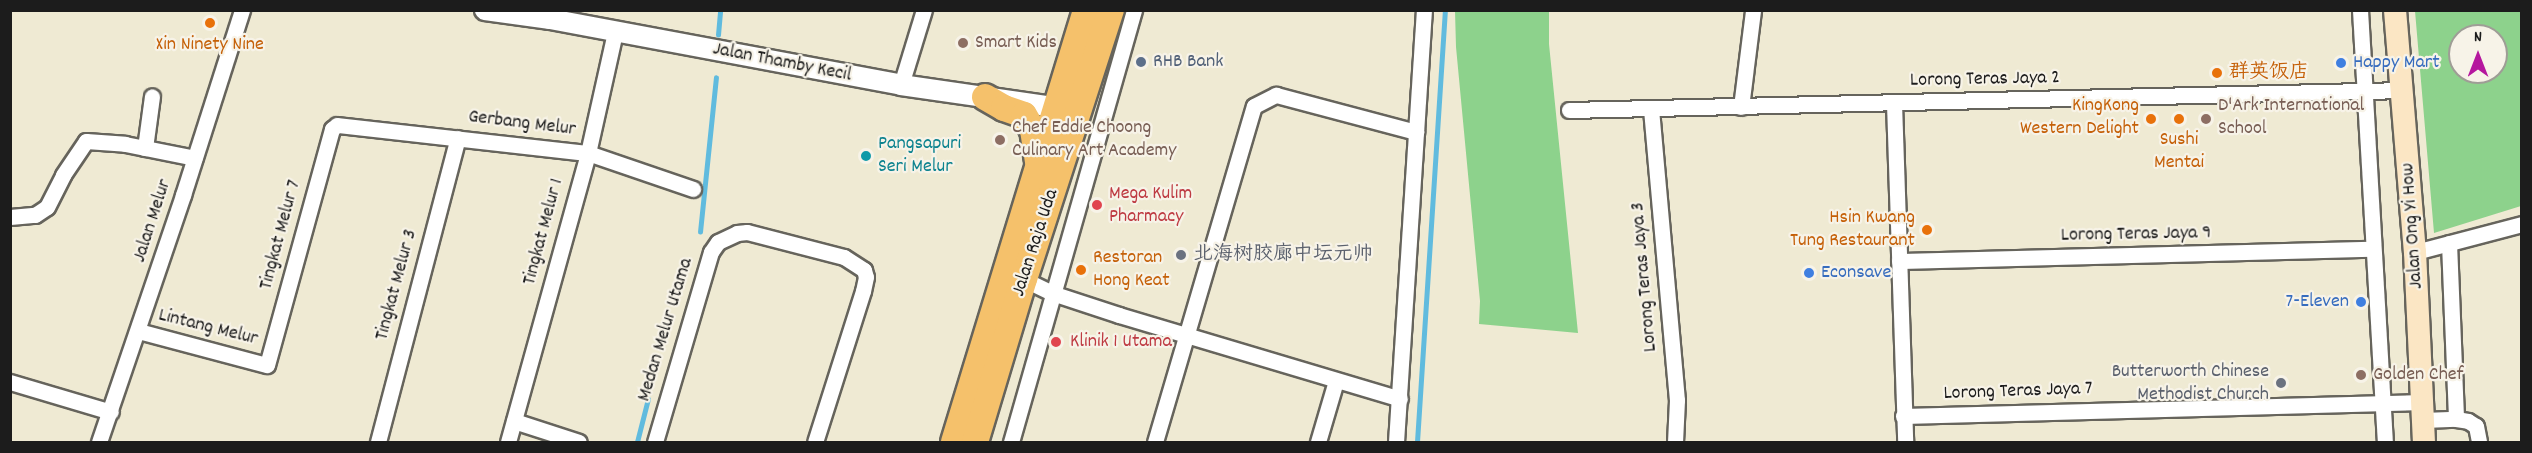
<!DOCTYPE html>
<meta charset="utf-8">
<style>
body{margin:0}
#map{position:relative;width:2532px;height:453px;overflow:hidden;background:#efead3;font-family:Dekko,"LXGW WenKai TC",sans-serif}
div>[style]{position:absolute}
.green>*{inset:0;background:#8dd28c}
.stream>*{height:4.5px;margin:-2.25px;padding:0 2.25px;transform-origin:2.25px;border-radius:2.25px;background:#60bbde}
.roads{filter:drop-shadow(2px 0 #66645c) drop-shadow(-2px 0 #66645c) drop-shadow(0 2px #66645c) drop-shadow(0 -2px #66645c)}
.minor>*{height:15px;margin:-7.5px;padding:0 7.5px;transform-origin:7.5px;border-radius:7.5px;background:#fff}
.tertiary>*{height:20px;margin:-10px;padding:0 10px;transform-origin:10px;border-radius:10px;background:#fff}
.secondary>*{height:22px;margin:-11px;padding:0 11px;transform-origin:11px;border-radius:11px;background:#fbe6c4}
.primary>*{height:26px;margin:-13px;padding:0 13px;transform-origin:13px;border-radius:13px;background:#f5c16b}
.dots>*{width:16px;height:16px;translate:-50% -50%;box-sizing:border-box;border:3px solid #f7f3e8;border-radius:50%}
span{translate:-50% -50%;white-space:nowrap;text-align:center;line-height:1.15;-webkit-text-stroke:4.5px #f7f3e8;paint-order:stroke}
.education-label{font-size:20px;color:#785e54}
.left{translate:0 -50%;text-align:left}
.food-label{font-size:20px;color:#c56008}
.right{translate:-100% -50%;text-align:right}
.service-label{font-size:20px;color:#4e5e75}
.street-label{font-size:20px;color:#1c1c1c}
.shop-label{font-size:20px;color:#366cbe}
.culture-label{font-size:20px;color:#0d838f}
.health-label{font-size:20px;color:#be3a42}
.worship-label{font-size:20px;color:#5b616d}
.frame{position:absolute;inset:0;border:12px solid #1c1c1c;pointer-events:none}
.north{position:absolute;left:2448px;top:24px;width:60px;height:60px;box-sizing:border-box;background:#f7f3e8;border:2px solid #9f9d96;border-radius:50%;rotate:0deg;font-size:16px;font-weight:700;line-height:24px;text-align:center;color:#1c1c1c}
.north::after{content:'';display:block;margin:auto;width:21px;height:27px;background:#b5179e;clip-path:polygon(50% 0,100% 100%,50% 72%,0 100%)}
</style>
<div id="map">
<div class="green">
<i style="clip-path:polygon(1455px 11px,1549px 11px,1549px 44px,1578px 333px,1479px 324px,1480px 301px,1456px 47px)"></i>
<i style="clip-path:polygon(evenodd,2415px 11px,2521px 11px,2521px 206px,2434px 233px,2415px 11px,2460px 36px,2496px 36px,2496px 72px,2460px 72px,2460px 36px)"></i>
</div>
<div class="stream">
<i style="left:718px;top:35px;width:25px;rotate:-85deg"></i>
<i style="left:700px;top:232px;width:155px;rotate:-84.1deg"></i>
<i style="left:637px;top:442px;width:44px;rotate:-75.7deg"></i>
<i style="left:1417px;top:442px;width:433px;rotate:-86.3deg"></i>
</div>
<div class="roads">
<div class="minor">
<i style="left:2360px;top:10px;width:433px;rotate:86.7deg"></i>
<i style="left:901px;top:85px;width:78px;rotate:-73deg"></i>
<i style="left:1894px;top:103px;width:339px;rotate:88.1deg"></i>
<i style="left:1741px;top:107px;width:98px;rotate:-82.9deg"></i>
<i style="left:1651px;top:109px;width:292px;rotate:84.9deg"></i>
<i style="left:1677px;top:400px;width:42px;rotate:92.7deg"></i>
<i style="left:1569px;top:110px;width:834px;rotate:-1.37deg"></i>
<i style="left:145px;top:148px;width:52px;rotate:-82.3deg"></i>
<i style="left:10px;top:217px;width:25px;rotate:-5deg"></i>
<i style="left:35px;top:215px;width:14px;rotate:-34deg"></i>
<i style="left:47px;top:207px;width:36px;rotate:-63deg"></i>
<i style="left:63px;top:175px;width:41px;rotate:-55.9deg"></i>
<i style="left:86px;top:141px;width:39px;rotate:4deg"></i>
<i style="left:125px;top:144px;width:71px;rotate:11.3deg"></i>
<i style="left:2449px;top:243px;width:176px;rotate:87.7deg"></i>
<i style="left:2456px;top:419px;width:12px;rotate:9deg"></i>
<i style="left:2468px;top:421px;width:9px;rotate:32deg"></i>
<i style="left:2476px;top:426px;width:16px;rotate:79deg"></i>
<i style="left:2415px;top:252px;width:111px;rotate:-14.7deg"></i>
<i style="left:1899px;top:261px;width:474px;rotate:-1.5deg"></i>
<i style="left:1017px;top:276px;width:39px;rotate:26deg"></i>
<i style="left:1052px;top:293px;width:71px;rotate:18.2deg"></i>
<i style="left:1119px;top:315px;width:293px;rotate:16.6deg"></i>
<i style="left:138px;top:331px;width:133px;rotate:14.8deg"></i>
<i style="left:267px;top:365px;width:245px;rotate:-74.6deg"></i>
<i style="left:332px;top:129px;width:6px;rotate:-39deg"></i>
<i style="left:337px;top:125px;width:253px;rotate:6.4deg"></i>
<i style="left:588px;top:153px;width:111px;rotate:18.9deg"></i>
<i style="left:10px;top:382px;width:105px;rotate:16.5deg"></i>
<i style="left:1903px;top:416px;width:520px;rotate:-1.54deg"></i>
<i style="left:2423px;top:420px;width:33px;rotate:-2deg"></i>
<i style="left:514px;top:421px;width:68px;rotate:17.9deg"></i>
<i style="left:99px;top:442px;width:261px;rotate:-71.2deg"></i>
<i style="left:183px;top:195px;width:194px;rotate:-72.3deg"></i>
<i style="left:378px;top:442px;width:314px;rotate:-75.3deg"></i>
<i style="left:508px;top:442px;width:300px;rotate:-74.5deg"></i>
<i style="left:588px;top:153px;width:124px;rotate:-77.4deg"></i>
<i style="left:655px;top:442px;width:198px;rotate:-73.6deg"></i>
<i style="left:711px;top:252px;width:12px;rotate:-55deg"></i>
<i style="left:718px;top:242px;width:21px;rotate:-25deg"></i>
<i style="left:737px;top:233px;width:10px;rotate:-6deg"></i>
<i style="left:747px;top:232px;width:100px;rotate:14.5deg"></i>
<i style="left:844px;top:257px;width:24px;rotate:33deg"></i>
<i style="left:864px;top:270px;width:7px;rotate:74deg"></i>
<i style="left:866px;top:277px;width:14px;rotate:102deg"></i>
<i style="left:863px;top:291px;width:158px;rotate:107.6deg"></i>
<i style="left:1011px;top:442px;width:449px;rotate:-74.1deg"></i>
<i style="left:1155px;top:442px;width:350px;rotate:-73.6deg"></i>
<i style="left:1254px;top:106px;width:25px;rotate:-27deg"></i>
<i style="left:1276px;top:95px;width:145px;rotate:14.8deg"></i>
<i style="left:1318px;top:442px;width:64px;rotate:-73.6deg"></i>
<i style="left:1396px;top:442px;width:433px;rotate:-86.3deg"></i>
</div>
<div class="tertiary">
<i style="left:485px;top:10px;width:66px;rotate:7.9deg"></i>
<i style="left:550px;top:19px;width:357px;rotate:10.6deg"></i>
<i style="left:901px;top:85px;width:169px;rotate:8.2deg"></i>
</div>
<div class="secondary">
<i style="left:2395px;top:10px;width:243px;rotate:85.3deg"></i>
<i style="left:2415px;top:252px;width:190px;rotate:87.3deg"></i>
</div>
<div class="primary">
<i style="left:985px;top:97px;width:22px;rotate:30deg"></i>
<i style="left:1004px;top:108px;width:21px;rotate:19deg"></i>
<i style="left:1024px;top:115px;width:17px;rotate:59deg"></i>
<i style="left:1033px;top:130px;width:32px;rotate:81deg"></i>
<i style="left:954px;top:442px;width:452px;rotate:-73deg"></i>
<i style="left:975px;top:442px;width:170px;rotate:-73.3deg"></i>
<i style="left:1024px;top:279px;width:283px;rotate:-72.1deg"></i>
</div>
</div>
<div class="dots">
<i style="left:210px;top:23px;background:#e8710a"></i>
<i style="left:963px;top:43px;background:#8d6e63"></i>
<i style="left:1141px;top:62px;background:#5c6f8a"></i>
<i style="left:2341px;top:63px;background:#3f7fe0"></i>
<i style="left:2217px;top:73px;background:#e8710a"></i>
<i style="left:2151px;top:119px;background:#e8710a"></i>
<i style="left:2179px;top:119px;background:#e8710a"></i>
<i style="left:2206px;top:119px;background:#8d6e63"></i>
<i style="left:1000px;top:140px;background:#8d6e63"></i>
<i style="left:866px;top:156px;background:#0f9aa8"></i>
<i style="left:1097px;top:205px;background:#e0444e"></i>
<i style="left:1927px;top:230px;background:#e8710a"></i>
<i style="left:1181px;top:255px;background:#6b7280"></i>
<i style="left:1081px;top:270px;background:#e8710a"></i>
<i style="left:1809px;top:273px;background:#3f7fe0"></i>
<i style="left:2361px;top:302px;background:#3f7fe0"></i>
<i style="left:1056px;top:342px;background:#e0444e"></i>
<i style="left:2361px;top:375px;background:#8d6e63"></i>
<i style="left:2281px;top:383px;background:#6b7280"></i>
</div>
<div class="education-label">
<span class="left" style="left:975px;top:43px">Smart Kids</span>
<span class="left" style="left:2218px;top:118px">D'Ark International<br>School</span>
<span class="left" style="left:1012px;top:140px">Chef Eddie Choong<br>Culinary Art Academy</span>
<span class="left" style="left:2373px;top:375px">Golden Chef</span>
</div>
<div class="food-label">
<span style="left:210px;top:45px">Xin Ninety Nine</span>
<span class="left" style="left:2229px;top:73px">群英饭店</span>
<span class="right" style="left:2139px;top:118px">KingKong<br>Western Delight</span>
<span style="left:2179px;top:152px">Sushi<br>Mentai</span>
<span class="right" style="left:1915px;top:230px">Hsin Kwang<br>Tung Restaurant</span>
<span class="left" style="left:1093px;top:270px">Restoran<br>Hong Keat</span>
</div>
<div class="service-label">
<span class="left" style="left:1153px;top:62px">RHB Bank</span>
</div>
<div class="street-label">
<span style="left:782px;top:63px;rotate:11deg">Jalan Thamby Kecil</span>
<span style="left:1985px;top:80px;rotate:-1deg">Lorong Teras Jaya 2</span>
<span style="left:522px;top:124px;rotate:7deg">Gerbang Melur</span>
<span style="left:153px;top:221px;rotate:-72deg">Jalan Melur</span>
<span style="left:2413px;top:226px;rotate:-94deg">Jalan Ong Yi How</span>
<span style="left:544px;top:232px;rotate:-75deg">Tingkat Melur 1</span>
<span style="left:281px;top:235px;rotate:-75deg">Tingkat Melur 7</span>
<span style="left:2136px;top:235px;rotate:-1deg">Lorong Teras Jaya 9</span>
<span style="left:1036px;top:243px;rotate:-72deg">Jalan Raja Uda</span>
<span style="left:1645px;top:277px;rotate:-95deg">Lorong Teras Jaya 3</span>
<span style="left:397px;top:285px;rotate:-75deg">Tingkat Melur 3</span>
<span style="left:208px;top:328px;rotate:14deg">Lintang Melur</span>
<span style="left:666px;top:330px;rotate:-73deg">Medan Melur Utama</span>
<span style="left:2018px;top:392px;rotate:-2deg">Lorong Teras Jaya 7</span>
</div>
<div class="shop-label">
<span class="left" style="left:2353px;top:63px">Happy Mart</span>
<span class="left" style="left:1821px;top:273px">Econsave</span>
<span class="right" style="left:2349px;top:302px">7-Eleven</span>
</div>
<div class="culture-label">
<span class="left" style="left:878px;top:156px">Pangsapuri<br>Seri Melur</span>
</div>
<div class="health-label">
<span class="left" style="left:1109px;top:206px">Mega Kulim<br>Pharmacy</span>
<span class="left" style="left:1070px;top:342px">Klinik 1 Utama</span>
</div>
<div class="worship-label">
<span class="left" style="left:1193px;top:255px">北海树胶廊中坛元帅</span>
<span class="right" style="left:2269px;top:384px">Butterworth Chinese<br>Methodist Church</span>
</div>
<div class="frame"></div>
<div class="north">N</div>
</div>
